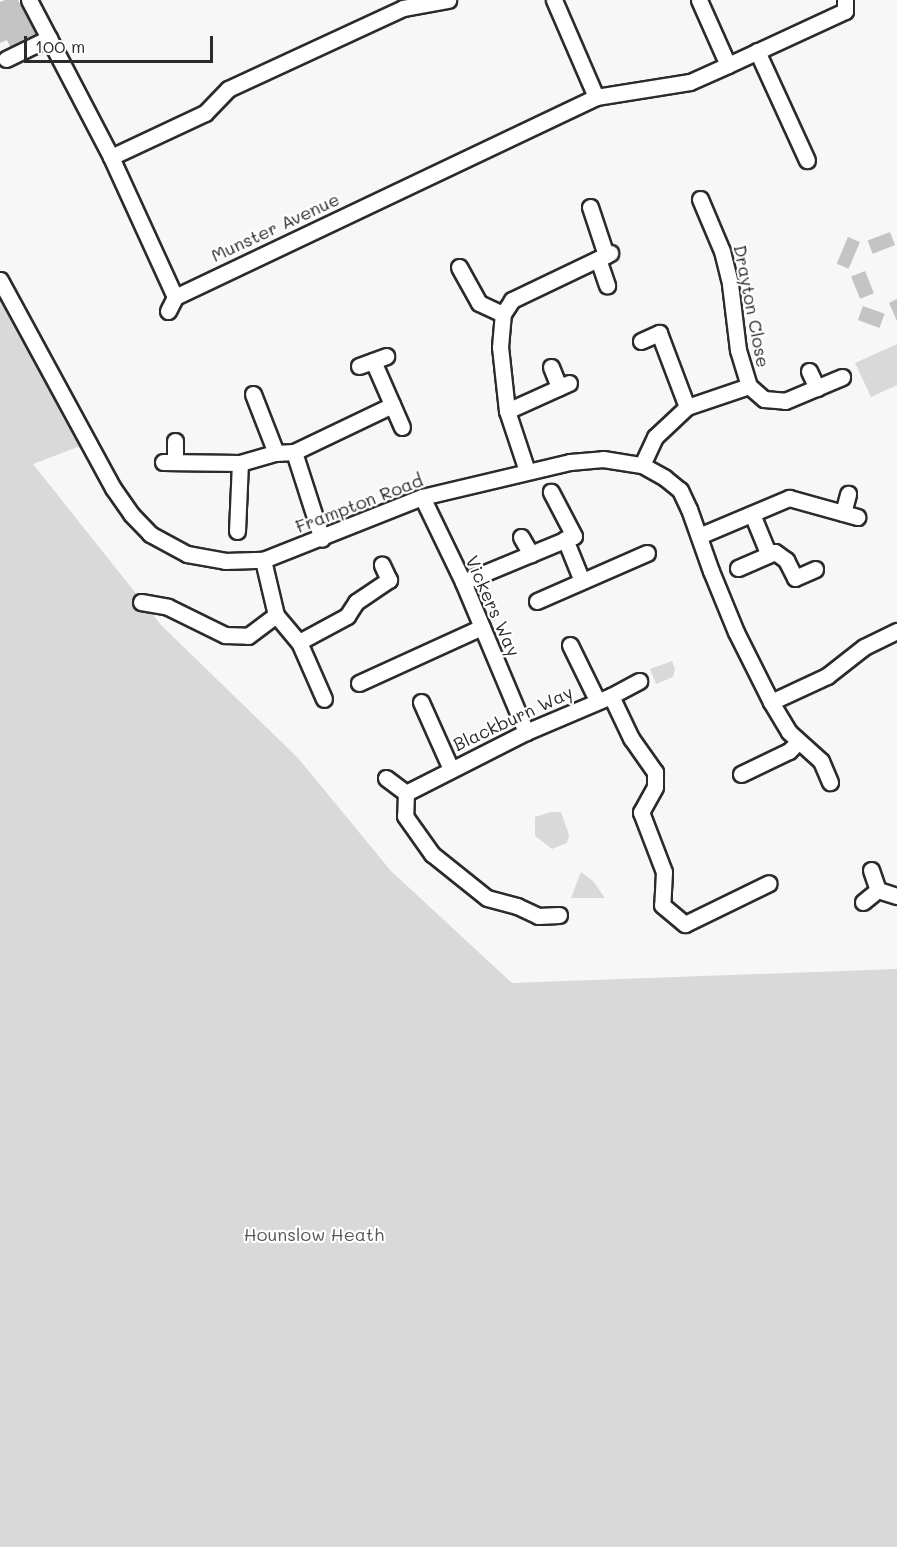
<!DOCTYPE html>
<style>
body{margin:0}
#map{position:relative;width:897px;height:1547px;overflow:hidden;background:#f7f7f7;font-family:Mali,sans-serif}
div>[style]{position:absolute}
.green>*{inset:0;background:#d9d9d9}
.building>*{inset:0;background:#c4c4c4;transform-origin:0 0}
.roads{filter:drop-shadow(2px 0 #2b2b2b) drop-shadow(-2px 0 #2b2b2b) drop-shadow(0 2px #2b2b2b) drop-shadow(0 -2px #2b2b2b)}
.minor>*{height:15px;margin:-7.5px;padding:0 7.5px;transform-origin:7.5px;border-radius:7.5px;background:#fff}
span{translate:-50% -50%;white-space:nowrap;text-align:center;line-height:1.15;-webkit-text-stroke:4.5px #fff;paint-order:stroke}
.street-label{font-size:18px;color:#2b2b2b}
.park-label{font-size:18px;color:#565656}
.scale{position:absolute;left:24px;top:36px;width:189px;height:27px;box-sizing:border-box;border:3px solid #2b2b2b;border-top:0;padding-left:8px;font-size:18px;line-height:21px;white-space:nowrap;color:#2b2b2b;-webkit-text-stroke:4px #fff;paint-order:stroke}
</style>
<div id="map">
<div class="green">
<i style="clip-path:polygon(0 296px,83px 445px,33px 464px,161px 625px,298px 758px,391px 871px,512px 983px,897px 969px,897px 1547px,0 1547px)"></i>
<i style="clip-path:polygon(897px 344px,897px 385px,871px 397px,855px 363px)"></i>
<i style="clip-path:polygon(672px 661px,675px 669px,673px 677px,656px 684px,650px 669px)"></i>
<i style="clip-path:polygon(551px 812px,561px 812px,569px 835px,567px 843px,552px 849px,535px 836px,535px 817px)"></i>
<i style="clip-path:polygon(581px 872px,593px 881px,605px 898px,571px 898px)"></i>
</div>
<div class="building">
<i style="clip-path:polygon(5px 0,18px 0,37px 36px,11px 49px,7px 40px,0 43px,0 2px)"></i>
<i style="left:890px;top:232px;width:14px;height:24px;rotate:69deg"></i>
<i style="left:848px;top:237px;width:13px;height:29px;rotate:23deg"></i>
<i style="left:865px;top:271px;width:24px;height:15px;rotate:68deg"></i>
<i style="clip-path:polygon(897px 299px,897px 321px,889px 303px)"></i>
<i style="left:863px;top:306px;width:23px;height:15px;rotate:20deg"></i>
</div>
<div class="roads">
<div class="minor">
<i style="left:29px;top:0;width:177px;rotate:62.4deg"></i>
<i style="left:111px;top:157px;width:154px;rotate:65.4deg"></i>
<i style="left:175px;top:297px;width:466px;rotate:-25.4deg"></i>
<i style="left:596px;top:97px;width:106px;rotate:-113.4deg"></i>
<i style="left:699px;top:0;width:71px;rotate:66deg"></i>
<i style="left:728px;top:65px;width:129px;rotate:-24.8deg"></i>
<i style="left:845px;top:11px;width:11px;rotate:-90deg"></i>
<i style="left:757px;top:51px;width:120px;rotate:65.4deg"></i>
<i style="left:6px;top:59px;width:48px;rotate:-26deg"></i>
<i style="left:596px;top:97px;width:95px;rotate:-9.1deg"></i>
<i style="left:690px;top:82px;width:42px;rotate:-24.1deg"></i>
<i style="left:111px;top:157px;width:104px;rotate:-25.1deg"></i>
<i style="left:205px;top:113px;width:33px;rotate:-46deg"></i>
<i style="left:228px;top:89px;width:193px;rotate:-24.8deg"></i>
<i style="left:403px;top:8px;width:46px;rotate:-10.1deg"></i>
<i style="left:700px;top:199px;width:56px;rotate:67.1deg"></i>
<i style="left:722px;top:251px;width:34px;rotate:76deg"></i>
<i style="left:730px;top:284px;width:66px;rotate:83.1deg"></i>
<i style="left:738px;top:350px;width:38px;rotate:73deg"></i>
<i style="left:749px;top:386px;width:20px;rotate:41deg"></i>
<i style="left:764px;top:399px;width:21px;rotate:5deg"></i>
<i style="left:785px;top:401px;width:62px;rotate:-22.8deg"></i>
<i style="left:590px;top:207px;width:51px;rotate:71.6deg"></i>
<i style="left:598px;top:259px;width:28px;rotate:71deg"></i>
<i style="left:459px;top:267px;width:41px;rotate:60.9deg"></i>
<i style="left:479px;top:303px;width:26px;rotate:25deg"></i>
<i style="left:0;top:280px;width:237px;rotate:61.5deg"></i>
<i style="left:113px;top:488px;width:32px;rotate:55deg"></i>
<i style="left:131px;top:514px;width:28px;rotate:46deg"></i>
<i style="left:150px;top:534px;width:42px;rotate:28.4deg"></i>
<i style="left:187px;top:554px;width:39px;rotate:10deg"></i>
<i style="left:225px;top:561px;width:38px;rotate:-2deg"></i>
<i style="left:263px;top:560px;width:171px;rotate:-21.6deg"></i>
<i style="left:422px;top:497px;width:152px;rotate:-13.3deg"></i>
<i style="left:570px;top:462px;width:33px;rotate:-5deg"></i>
<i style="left:603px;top:459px;width:39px;rotate:9deg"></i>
<i style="left:642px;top:465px;width:26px;rotate:29deg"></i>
<i style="left:665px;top:478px;width:19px;rotate:39deg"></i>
<i style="left:680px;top:490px;width:21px;rotate:65deg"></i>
<i style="left:689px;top:509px;width:66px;rotate:70.5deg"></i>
<i style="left:711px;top:571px;width:66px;rotate:67.7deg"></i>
<i style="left:736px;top:632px;width:78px;rotate:63.4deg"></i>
<i style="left:771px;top:702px;width:35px;rotate:59deg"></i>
<i style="left:789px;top:732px;width:43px;rotate:42.2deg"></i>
<i style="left:821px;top:761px;width:23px;rotate:67deg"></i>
<i style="left:168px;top:311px;width:16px;rotate:-63deg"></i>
<i style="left:641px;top:341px;width:20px;rotate:-24deg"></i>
<i style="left:659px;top:333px;width:79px;rotate:69.3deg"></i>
<i style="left:373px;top:361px;width:72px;rotate:66.3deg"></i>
<i style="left:359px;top:366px;width:29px;rotate:-20deg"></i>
<i style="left:551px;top:367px;width:22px;rotate:68deg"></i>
<i style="left:809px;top:371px;width:19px;rotate:65deg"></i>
<i style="left:253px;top:394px;width:63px;rotate:68.7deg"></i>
<i style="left:507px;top:411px;width:68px;rotate:-24.3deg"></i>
<i style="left:294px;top:452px;width:109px;rotate:-25.6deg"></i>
<i style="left:163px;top:462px;width:77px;rotate:0.7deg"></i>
<i style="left:240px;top:463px;width:37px;rotate:-16deg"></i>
<i style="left:276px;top:453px;width:18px;rotate:-3deg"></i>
<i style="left:294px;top:452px;width:91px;rotate:72.2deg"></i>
<i style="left:175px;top:462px;width:21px;rotate:-90deg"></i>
<i style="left:642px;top:465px;width:31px;rotate:-65deg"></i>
<i style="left:655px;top:437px;width:44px;rotate:-43.2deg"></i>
<i style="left:687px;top:407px;width:65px;rotate:-18.7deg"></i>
<i style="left:527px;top:471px;width:63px;rotate:-108.4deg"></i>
<i style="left:507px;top:411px;width:64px;rotate:-96.2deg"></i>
<i style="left:500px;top:347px;width:33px;rotate:-85deg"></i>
<i style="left:503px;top:314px;width:17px;rotate:-57deg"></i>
<i style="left:512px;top:300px;width:109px;rotate:-25.6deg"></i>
<i style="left:422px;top:497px;width:94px;rotate:64.2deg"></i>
<i style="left:463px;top:582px;width:163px;rotate:67.2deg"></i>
<i style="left:843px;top:513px;width:20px;rotate:-75deg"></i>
<i style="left:752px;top:514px;width:42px;rotate:67.7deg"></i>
<i style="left:237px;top:531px;width:68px;rotate:-87.5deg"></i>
<i style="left:699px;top:536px;width:98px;rotate:-22.9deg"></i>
<i style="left:789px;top:498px;width:71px;rotate:15.6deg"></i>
<i style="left:521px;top:537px;width:20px;rotate:60deg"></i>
<i style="left:565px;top:539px;width:45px;rotate:68deg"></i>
<i style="left:263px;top:560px;width:57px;rotate:76.7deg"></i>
<i style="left:276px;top:615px;width:35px;rotate:50deg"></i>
<i style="left:299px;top:642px;width:62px;rotate:66.3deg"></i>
<i style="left:738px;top:568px;width:40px;rotate:-23.4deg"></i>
<i style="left:775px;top:552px;width:14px;rotate:36deg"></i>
<i style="left:786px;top:560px;width:20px;rotate:63deg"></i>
<i style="left:795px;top:578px;width:22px;rotate:-24deg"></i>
<i style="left:463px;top:582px;width:120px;rotate:-22.5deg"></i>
<i style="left:574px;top:536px;width:50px;rotate:-117.6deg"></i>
<i style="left:537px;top:601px;width:120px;rotate:-23.6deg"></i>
<i style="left:141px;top:602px;width:27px;rotate:10deg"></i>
<i style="left:168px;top:607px;width:64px;rotate:26.2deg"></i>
<i style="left:225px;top:635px;width:23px;rotate:2deg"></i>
<i style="left:248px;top:636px;width:35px;rotate:-37deg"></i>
<i style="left:299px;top:642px;width:55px;rotate:-28.4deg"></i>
<i style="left:347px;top:616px;width:17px;rotate:-57deg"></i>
<i style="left:356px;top:602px;width:40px;rotate:-34deg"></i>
<i style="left:389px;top:580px;width:17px;rotate:-115deg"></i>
<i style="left:570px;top:645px;width:61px;rotate:63.9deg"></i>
<i style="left:359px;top:683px;width:135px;rotate:-24.5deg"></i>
<i style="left:611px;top:696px;width:47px;rotate:64.5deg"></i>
<i style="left:631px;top:738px;width:42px;rotate:54.8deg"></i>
<i style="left:655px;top:772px;width:15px;rotate:90deg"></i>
<i style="left:655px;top:787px;width:29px;rotate:119deg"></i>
<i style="left:641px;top:812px;width:64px;rotate:69deg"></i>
<i style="left:664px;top:872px;width:33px;rotate:93deg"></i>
<i style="left:662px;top:905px;width:30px;rotate:40deg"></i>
<i style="left:685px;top:924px;width:93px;rotate:-26deg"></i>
<i style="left:421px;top:702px;width:73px;rotate:65.9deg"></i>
<i style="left:771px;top:702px;width:62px;rotate:-24.9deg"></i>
<i style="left:827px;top:676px;width:47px;rotate:-38.1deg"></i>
<i style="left:864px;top:647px;width:37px;rotate:-26deg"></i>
<i style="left:741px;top:774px;width:53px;rotate:-25.6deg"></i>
<i style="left:789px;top:751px;width:13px;rotate:-45deg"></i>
<i style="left:386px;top:778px;width:25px;rotate:37deg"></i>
<i style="left:406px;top:793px;width:135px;rotate:-26.9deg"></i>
<i style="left:526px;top:732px;width:92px;rotate:-23deg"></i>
<i style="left:611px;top:696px;width:32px;rotate:-28deg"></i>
<i style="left:406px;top:793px;width:23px;rotate:92deg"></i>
<i style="left:405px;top:816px;width:47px;rotate:54.6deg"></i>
<i style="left:432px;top:854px;width:70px;rotate:38.7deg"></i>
<i style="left:487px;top:898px;width:31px;rotate:15deg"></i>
<i style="left:517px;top:906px;width:23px;rotate:25deg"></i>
<i style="left:538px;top:916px;width:21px;rotate:-3deg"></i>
<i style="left:871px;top:870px;width:21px;rotate:71deg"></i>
<i style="left:878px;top:890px;width:20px;rotate:18deg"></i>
<i style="left:863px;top:902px;width:19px;rotate:-39deg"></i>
</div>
</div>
<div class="street-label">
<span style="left:275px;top:227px;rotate:-25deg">Munster Avenue</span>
<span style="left:752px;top:306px;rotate:79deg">Drayton Close</span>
<span style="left:359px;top:503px;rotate:-21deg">Frampton Road</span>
<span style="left:493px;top:606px;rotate:66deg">Vickers Way</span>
<span style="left:513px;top:718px;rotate:-25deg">Blackburn Way</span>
</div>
<div class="park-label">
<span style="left:314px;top:1234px">Hounslow Heath</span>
</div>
<div class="scale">100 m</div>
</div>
